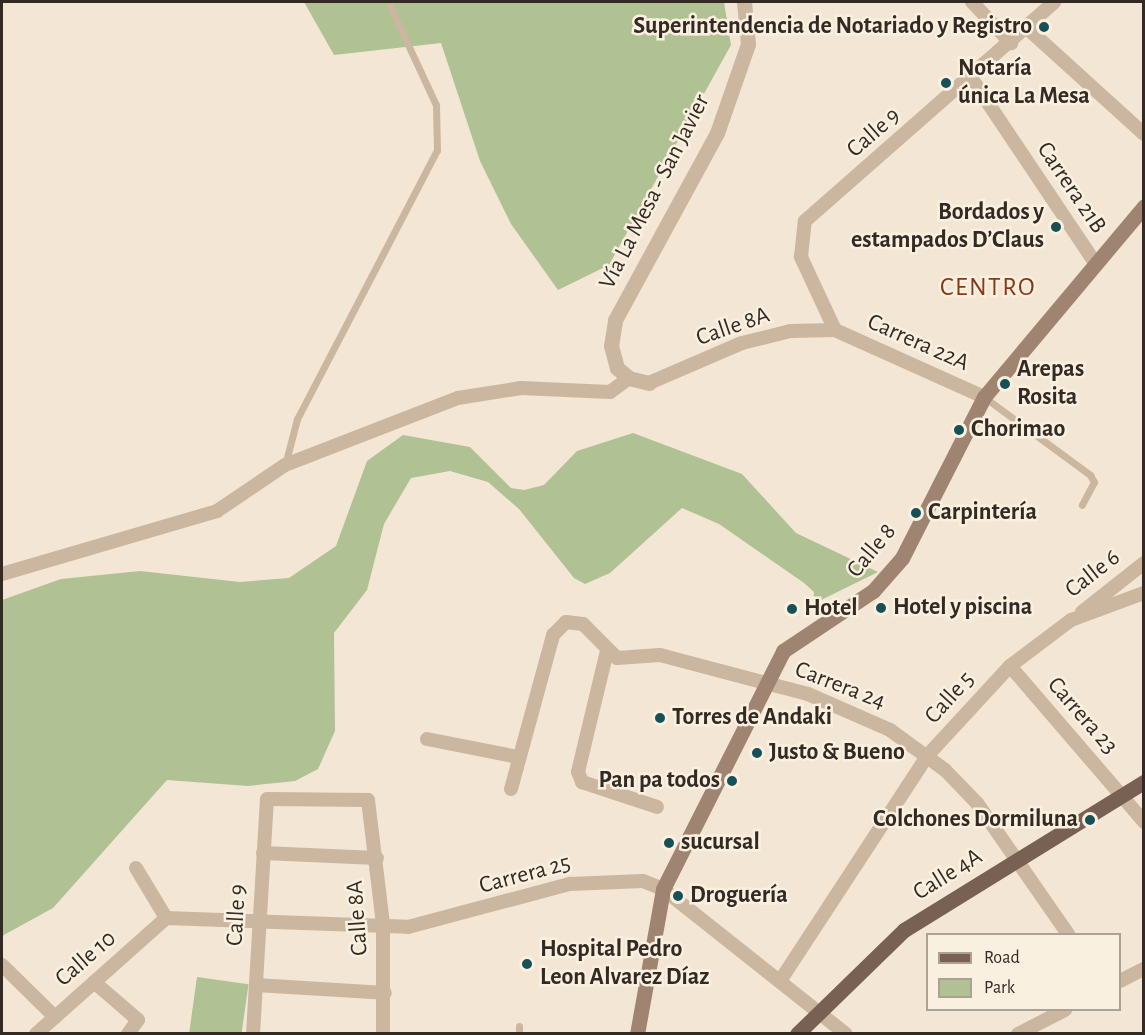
<!DOCTYPE html>
<meta charset="utf-8">
<style>
body{margin:0}
#map{position:relative;width:1145px;height:1035px;overflow:hidden;background:#f3e6d4;font-family:"Alegreya Sans",sans-serif}
div>[style]{position:absolute}
.green>*{inset:0;background:#b0c293;transform-origin:0 0}
.service>*{height:7px;margin:-3.5px;padding:0 3.5px;transform-origin:3.5px;border-radius:3.5px;background:#cbb6a0}
.minor>*{height:14px;margin:-7px;padding:0 7px;transform-origin:7px;border-radius:7px;background:#cbb6a0}
.tertiary>*{height:15px;margin:-7.5px;padding:0 7.5px;transform-origin:7.5px;border-radius:7.5px;background:#cbb6a0}
.secondary>*{height:15px;margin:-7.5px;padding:0 7.5px;transform-origin:7.5px;border-radius:7.5px;background:#9f8471}
.primary>*{height:15px;margin:-7.5px;padding:0 7.5px;transform-origin:7.5px;border-radius:7.5px;background:#786153}
.dots>*{width:16px;height:16px;translate:-50% -50%;box-sizing:border-box;border:3px solid #faf0e0;border-radius:50%}
span{translate:-50% -50%;white-space:nowrap;text-align:center;line-height:1.15;-webkit-text-stroke:5px #faf0e0;paint-order:stroke}
.poi-label{font-size:24px;color:#342a24;font-weight:700}
.right{translate:-100% -50%;text-align:right}
.left{translate:0 -50%;text-align:left}
.street-label{font-size:24px;color:#342a24}
.neighbourhood-label{font-size:26px;color:#8a3716;letter-spacing:1.5px}
.frame{position:absolute;inset:0;border:3px solid #342a24;pointer-events:none}
.legend{position:absolute;left:926px;top:933px;width:195px;height:78px;box-sizing:border-box;background:#faf0e0;border:2px solid #aba195;margin:0;padding:8px 10px;list-style:none;font-size:18px;color:#342a24}
.legend li{display:flex;align-items:center;gap:12px;height:30px}
.legend b{width:30px;border:2px solid #aba195}
</style>
<div id="map">
<div class="green">
<i style="clip-path:polygon(304px 2px,724px 2px,731px 45px,609px 265px,558px 290px,511px 224px,480px 161px,441px 43px,334px 55px)"></i>
<i style="clip-path:polygon(633px 433px,742px 474px,796px 533px,878px 572px,813px 604px,814px 592px,804px 583px,719px 524px,682px 508px,610px 573px,585px 584px,574px 578px,519px 509px,488px 482px,450px 471px,411px 478px,384px 524px,367px 590px,334px 633px,335px 731px,318px 769px,295px 781px,248px 786px,167px 780px,53px 908px,2px 936px,2px 600px,61px 579px,140px 571px,240px 582px,289px 578px,336px 546px,367px 461px,403px 435px,470px 447px,511px 488px,524px 490px,544px 485px,577px 451px)"></i>
<i style="left:197px;top:977px;width:52px;height:56px;rotate:8deg"></i>
</div>
<div class="service">
<i style="left:984px;top:397px;width:132px;rotate:36.3deg"></i>
<i style="left:1090px;top:475px;width:8px;rotate:60deg"></i>
<i style="left:1094px;top:482px;width:26px;rotate:118deg"></i>
<i style="left:285px;top:465px;width:48px;rotate:-75.4deg"></i>
<i style="left:297px;top:419px;width:303px;rotate:-62.5deg"></i>
<i style="left:437px;top:150px;width:45px;rotate:-91.3deg"></i>
<i style="left:436px;top:105px;width:109px;rotate:-114.9deg"></i>
<i style="left:519px;top:1034px;width:8px;rotate:-90deg"></i>
</div>
<div class="minor">
<i style="left:972px;top:2px;width:57px;rotate:46.4deg"></i>
<i style="left:1027px;top:28px;width:158px;rotate:42.2deg"></i>
<i style="left:972px;top:79px;width:219px;rotate:56.2deg"></i>
<i style="left:835px;top:330px;width:81px;rotate:-115deg"></i>
<i style="left:801px;top:257px;width:36px;rotate:-84deg"></i>
<i style="left:805px;top:221px;width:332px;rotate:-41.3deg"></i>
<i style="left:649px;top:383px;width:101px;rotate:-23.3deg"></i>
<i style="left:742px;top:343px;width:50px;rotate:-13.8deg"></i>
<i style="left:791px;top:331px;width:44px;rotate:-1.3deg"></i>
<i style="left:835px;top:330px;width:163px;rotate:24.2deg"></i>
<i style="left:2px;top:574px;width:224px;rotate:-16.3deg"></i>
<i style="left:217px;top:511px;width:82px;rotate:-34.1deg"></i>
<i style="left:285px;top:465px;width:186px;rotate:-21.2deg"></i>
<i style="left:458px;top:398px;width:64px;rotate:-9deg"></i>
<i style="left:521px;top:388px;width:89px;rotate:2.6deg"></i>
<i style="left:610px;top:392px;width:24px;rotate:-36deg"></i>
<i style="left:1082px;top:612px;width:79px;rotate:-38.3deg"></i>
<i style="left:607px;top:651px;width:124px;rotate:103.5deg"></i>
<i style="left:578px;top:772px;width:11px;rotate:68deg"></i>
<i style="left:582px;top:782px;width:79px;rotate:18.4deg"></i>
<i style="left:1010px;top:666px;width:206px;rotate:49.3deg"></i>
<i style="left:427px;top:739px;width:93px;rotate:11.2deg"></i>
<i style="left:511px;top:789px;width:160px;rotate:-74.7deg"></i>
<i style="left:553px;top:635px;width:18px;rotate:-45deg"></i>
<i style="left:566px;top:622px;width:17px;rotate:7deg"></i>
<i style="left:583px;top:624px;width:48px;rotate:45deg"></i>
<i style="left:617px;top:658px;width:43px;rotate:-4deg"></i>
<i style="left:660px;top:655px;width:153px;rotate:14.8deg"></i>
<i style="left:808px;top:694px;width:90px;rotate:23.7deg"></i>
<i style="left:890px;top:730px;width:68px;rotate:36deg"></i>
<i style="left:945px;top:770px;width:46px;rotate:45.9deg"></i>
<i style="left:977px;top:803px;width:160px;rotate:55.2deg"></i>
<i style="left:263px;top:853px;width:114px;rotate:2.5deg"></i>
<i style="left:136px;top:868px;width:58px;rotate:59deg"></i>
<i style="left:166px;top:918px;width:242px;rotate:2.1deg"></i>
<i style="left:408px;top:927px;width:168px;rotate:-14.9deg"></i>
<i style="left:570px;top:884px;width:73px;rotate:-2.4deg"></i>
<i style="left:643px;top:881px;width:22px;rotate:22deg"></i>
<i style="left:663px;top:889px;width:233px;rotate:38.4deg"></i>
<i style="left:2px;top:965px;width:74px;rotate:44.5deg"></i>
<i style="left:780px;top:981px;width:269px;rotate:-56.8deg"></i>
<i style="left:927px;top:756px;width:122px;rotate:-47.3deg"></i>
<i style="left:1010px;top:666px;width:76px;rotate:-37deg"></i>
<i style="left:1071px;top:620px;width:78px;rotate:-20.3deg"></i>
<i style="left:1120px;top:981px;width:27px;rotate:-27deg"></i>
<i style="left:94px;top:982px;width:58px;rotate:40.8deg"></i>
<i style="left:138px;top:1020px;width:17px;rotate:126deg"></i>
<i style="left:256px;top:985px;width:129px;rotate:3.5deg"></i>
<i style="left:36px;top:1034px;width:174px;rotate:-41.7deg"></i>
<i style="left:253px;top:1034px;width:235px;rotate:-86.6deg"></i>
<i style="left:267px;top:799px;width:101px;rotate:0.6deg"></i>
<i style="left:368px;top:800px;width:125px;rotate:83.1deg"></i>
<i style="left:383px;top:924px;width:110px;rotate:90deg"></i>
<i style="left:1018px;top:1034px;width:53px;rotate:-27.1deg"></i>
</div>
<div class="tertiary">
<i style="left:649px;top:383px;width:21px;rotate:-166deg"></i>
<i style="left:629px;top:378px;width:16px;rotate:-140deg"></i>
<i style="left:617px;top:368px;width:23px;rotate:-105deg"></i>
<i style="left:611px;top:346px;width:26px;rotate:-81deg"></i>
<i style="left:615px;top:320px;width:213px;rotate:-61.4deg"></i>
<i style="left:717px;top:133px;width:94px;rotate:-70.8deg"></i>
<i style="left:748px;top:44px;width:42px;rotate:-95.4deg"></i>
</div>
<div class="secondary">
<i style="left:637px;top:1034px;width:147px;rotate:-79.8deg"></i>
<i style="left:663px;top:889px;width:267px;rotate:-63.2deg"></i>
<i style="left:783px;top:651px;width:108px;rotate:-33.7deg"></i>
<i style="left:873px;top:591px;width:44px;rotate:-48.7deg"></i>
<i style="left:902px;top:558px;width:181px;rotate:-63deg"></i>
<i style="left:984px;top:397px;width:249px;rotate:-50deg"></i>
</div>
<div class="primary">
<i style="left:797px;top:1034px;width:149px;rotate:-44.2deg"></i>
<i style="left:904px;top:930px;width:282px;rotate:-31.7deg"></i>
</div>
<div class="dots">
<i style="left:1044px;top:27px;background:#165158"></i>
<i style="left:946px;top:83px;background:#165158"></i>
<i style="left:1056px;top:227px;background:#165158"></i>
<i style="left:1005px;top:384px;background:#165158"></i>
<i style="left:959px;top:430px;background:#165158"></i>
<i style="left:916px;top:513px;background:#165158"></i>
<i style="left:881px;top:608px;background:#165158"></i>
<i style="left:792px;top:609px;background:#165158"></i>
<i style="left:660px;top:718px;background:#165158"></i>
<i style="left:757px;top:753px;background:#165158"></i>
<i style="left:732px;top:781px;background:#165158"></i>
<i style="left:1090px;top:820px;background:#165158"></i>
<i style="left:669px;top:843px;background:#165158"></i>
<i style="left:678px;top:896px;background:#165158"></i>
<i style="left:527px;top:964px;background:#165158"></i>
</div>
<div class="poi-label">
<span class="right" style="left:1032px;top:27px">Superintendencia de Notariado y Registro</span>
<span class="left" style="left:958px;top:83px">Notaría<br>única La Mesa</span>
<span class="right" style="left:1044px;top:227px">Bordados y<br>estampados D’Claus</span>
<span class="left" style="left:1017px;top:384px">Arepas<br>Rosita</span>
<span class="left" style="left:971px;top:430px">Chorimao</span>
<span class="left" style="left:928px;top:513px">Carpintería</span>
<span class="left" style="left:893px;top:608px">Hotel y piscina</span>
<span class="left" style="left:804px;top:609px">Hotel</span>
<span class="left" style="left:672px;top:718px">Torres de Andaki</span>
<span class="left" style="left:769px;top:753px">Justo &amp; Bueno</span>
<span class="right" style="left:720px;top:781px">Pan pa todos</span>
<span class="right" style="left:1078px;top:820px">Colchones Dormiluna</span>
<span class="left" style="left:681px;top:843px">sucursal</span>
<span class="left" style="left:690px;top:896px">Droguería</span>
<span class="left" style="left:540px;top:964px">Hospital Pedro<br>Leon Alvarez Díaz</span>
</div>
<div class="street-label">
<span style="left:874px;top:133px;rotate:-41deg">Calle 9</span>
<span style="left:1071px;top:188px;rotate:56deg">Carrera 21B</span>
<span style="left:655px;top:192px;rotate:-63deg">Vía La Mesa - San Javier</span>
<span style="left:733px;top:327px;rotate:-19deg">Calle 8A</span>
<span style="left:918px;top:343px;rotate:24deg">Carrera 22A</span>
<span style="left:872px;top:551px;rotate:-50deg">Calle 8</span>
<span style="left:1093px;top:574px;rotate:-38deg">Calle 6</span>
<span style="left:840px;top:686px;rotate:21deg">Carrera 24</span>
<span style="left:950px;top:698px;rotate:-48deg">Calle 5</span>
<span style="left:1082px;top:716px;rotate:49deg">Carrera 23</span>
<span style="left:525px;top:875px;rotate:-15deg">Carrera 25</span>
<span style="left:948px;top:875px;rotate:-32deg">Calle 4A</span>
<span style="left:237px;top:915px;rotate:-87deg">Calle 9</span>
<span style="left:358px;top:918px;rotate:-94deg">Calle 8A</span>
<span style="left:86px;top:959px;rotate:-41deg">Calle 10</span>
</div>
<div class="neighbourhood-label">
<span style="left:988px;top:288px">CENTRO</span>
</div>
<div class="frame"></div>
<ul class="legend">
<li><b style="height:8px;background:#786153"></b>Road</li>
<li><b style="height:16px;background:#b0c293"></b>Park</li>
</ul>
</div>
